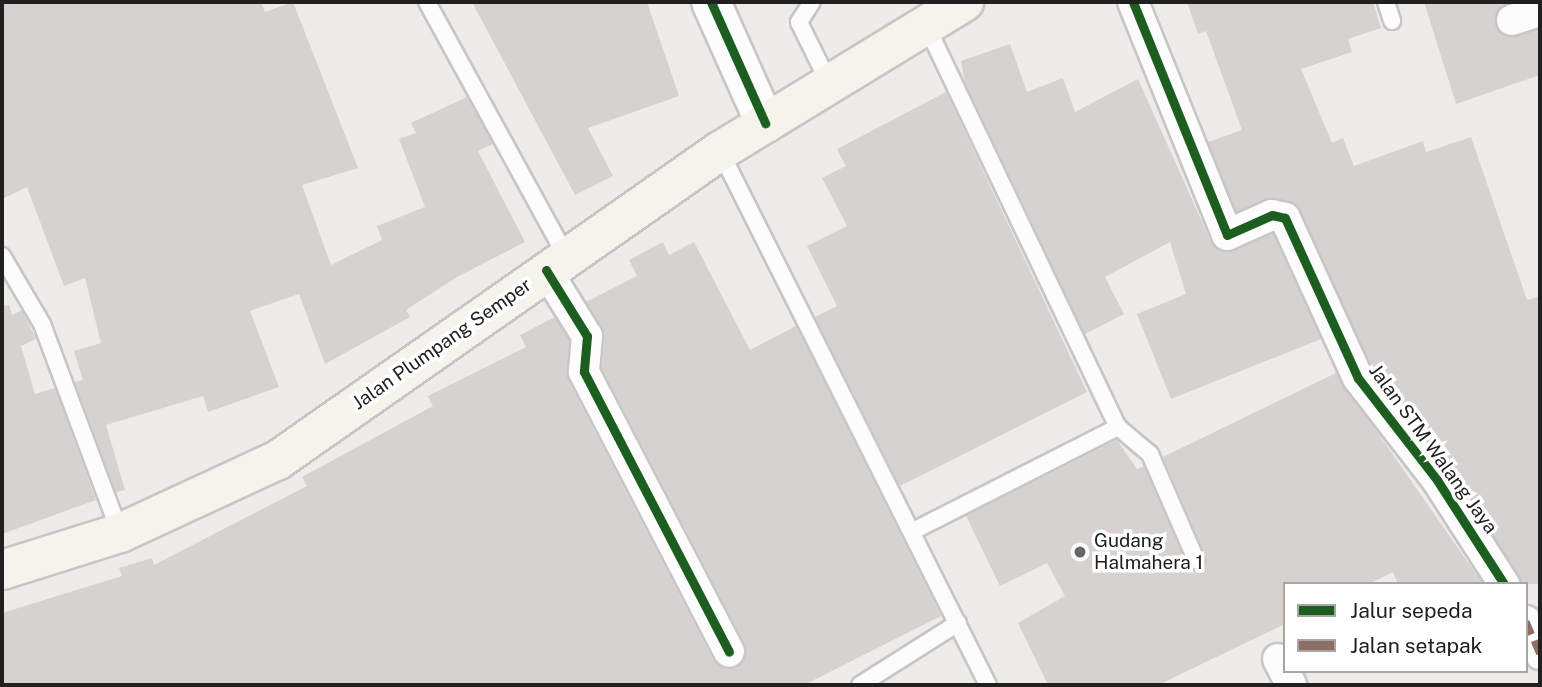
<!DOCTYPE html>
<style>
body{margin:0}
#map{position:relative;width:1542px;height:687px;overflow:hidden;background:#eeece9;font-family:"Public Sans",sans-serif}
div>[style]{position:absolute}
.building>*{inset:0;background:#d5d2d0}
.roads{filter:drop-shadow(2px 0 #c7c6c5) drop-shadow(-2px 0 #c7c6c5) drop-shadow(0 2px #c7c6c5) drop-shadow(0 -2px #c7c6c5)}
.service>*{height:16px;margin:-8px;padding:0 8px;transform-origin:8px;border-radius:8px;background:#fcfcfc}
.minor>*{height:30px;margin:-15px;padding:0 15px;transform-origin:15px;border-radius:15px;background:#fcfcfc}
.tertiary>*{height:38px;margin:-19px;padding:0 19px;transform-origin:19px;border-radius:19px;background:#fcfcfc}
.secondary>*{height:38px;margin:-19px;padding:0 19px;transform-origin:19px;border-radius:19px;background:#f5f4ec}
.quiet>*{height:7px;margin-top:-3.5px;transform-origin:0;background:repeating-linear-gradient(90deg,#8d6e63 0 14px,transparent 0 21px)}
.cycleway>*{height:9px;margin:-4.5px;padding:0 4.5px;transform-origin:4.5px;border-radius:4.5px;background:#1b5e20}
.dots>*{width:19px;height:19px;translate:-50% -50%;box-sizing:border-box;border:4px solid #fff;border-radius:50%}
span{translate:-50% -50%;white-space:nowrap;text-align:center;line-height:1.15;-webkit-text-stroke:7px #fff;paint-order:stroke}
.street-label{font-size:19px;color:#202020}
.poi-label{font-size:19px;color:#202020}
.left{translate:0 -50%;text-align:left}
.frame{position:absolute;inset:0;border:4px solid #202020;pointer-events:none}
.legend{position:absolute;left:1283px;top:582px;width:245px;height:91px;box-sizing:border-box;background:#fff;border:2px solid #a6a6a6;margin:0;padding:9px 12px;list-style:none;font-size:21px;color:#202020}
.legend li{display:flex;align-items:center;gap:14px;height:35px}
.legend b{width:35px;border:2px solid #a6a6a6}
</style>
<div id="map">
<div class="building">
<i style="clip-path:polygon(2px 2px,261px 2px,265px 12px,293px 2px,358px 168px,302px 185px,331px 265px,382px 240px,377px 226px,425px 207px,399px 139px,416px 133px,411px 123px,467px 97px,493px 144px,478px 151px,525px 242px,457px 277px,406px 310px,410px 317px,325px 364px,299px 294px,250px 311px,279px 387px,208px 412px,203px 396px,106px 425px,125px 490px,116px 492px,75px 382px,83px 380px,74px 351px,101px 343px,85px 278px,64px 286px,27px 187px,2px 199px)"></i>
<i style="clip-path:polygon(472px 2px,647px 2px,679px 96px,588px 128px,613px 176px,575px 195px)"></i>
<i style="clip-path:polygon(1187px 2px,1373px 2px,1381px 28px,1348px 39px,1352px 52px,1301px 69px,1332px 143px,1343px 138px,1354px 166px,1423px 141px,1426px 152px,1471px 137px,1527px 300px,1540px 296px,1540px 584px,1521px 584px,1452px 471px,1373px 369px,1296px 205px,1266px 199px,1236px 212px,1208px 142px,1242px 130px,1206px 31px,1198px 34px)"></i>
<i style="clip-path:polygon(1424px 2px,1512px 2px,1499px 9px,1496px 26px,1509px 37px,1540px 29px,1540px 75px,1456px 104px)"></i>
<i style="clip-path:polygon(1010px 44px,1027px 92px,1063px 78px,1075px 112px,1138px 79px,1211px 242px,1226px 252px,1273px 234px,1321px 339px,1171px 399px,1137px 314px,1186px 294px,1170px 242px,1105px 277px,1124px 314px,1085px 334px,965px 82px,961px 61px)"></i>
<i style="clip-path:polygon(946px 92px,1087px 392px,900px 486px,815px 317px,837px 306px,807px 246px,847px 226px,822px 178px,846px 166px,837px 149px)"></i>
<i style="clip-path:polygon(663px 242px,669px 255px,694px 242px,750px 350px,796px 326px,941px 616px,804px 685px,2px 685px,2px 613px,122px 576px,119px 568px,152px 558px,154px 565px,307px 486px,302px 477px,433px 406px,428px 396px,526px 347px,520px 335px,555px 317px,569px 340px,568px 380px,713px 660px,728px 669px,738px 667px,745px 644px,602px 368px,604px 337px,586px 302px,637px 276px,629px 260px)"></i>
<i style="clip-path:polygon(9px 305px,12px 315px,22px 310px,36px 339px,21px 346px,35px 394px,55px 388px,96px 500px,2px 534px,2px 306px)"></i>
<i style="clip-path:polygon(1336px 373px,1483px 584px,1398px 584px,1393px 572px,1369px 584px,1285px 584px,1285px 624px,1158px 685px,1048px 685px,1018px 623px,1065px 596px,1047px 563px,1000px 586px,966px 516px,1117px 440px,1137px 469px,1144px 466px,1186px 564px,1200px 570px,1206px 556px,1163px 457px)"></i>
</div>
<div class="roads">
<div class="service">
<i style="left:427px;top:2px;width:290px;rotate:61.3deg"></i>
<i style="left:812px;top:2px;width:24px;rotate:123deg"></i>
<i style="left:799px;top:22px;width:68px;rotate:63.8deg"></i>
<i style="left:1386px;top:2px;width:20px;rotate:72deg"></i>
<i style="left:926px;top:25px;width:445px;rotate:64.5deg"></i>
<i style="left:1118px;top:427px;width:42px;rotate:40.2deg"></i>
<i style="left:1150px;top:454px;width:116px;rotate:66.5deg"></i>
<i style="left:720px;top:151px;width:597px;rotate:63.35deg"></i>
<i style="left:2px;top:256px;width:79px;rotate:59.5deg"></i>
<i style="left:42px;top:324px;width:223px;rotate:69.5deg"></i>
<i style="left:913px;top:531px;width:230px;rotate:-26.9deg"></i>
<i style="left:860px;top:685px;width:116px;rotate:-32.3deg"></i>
</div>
<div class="minor">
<i style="left:1133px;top:2px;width:251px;rotate:68deg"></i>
<i style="left:1227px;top:235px;width:49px;rotate:-24deg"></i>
<i style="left:1272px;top:215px;width:13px;rotate:13deg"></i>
<i style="left:1285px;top:218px;width:176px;rotate:65.5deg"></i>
<i style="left:1358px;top:378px;width:129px;rotate:52.2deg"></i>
<i style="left:1437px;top:480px;width:124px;rotate:57.2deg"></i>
<i style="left:1512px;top:20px;width:29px;rotate:-18deg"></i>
<i style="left:546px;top:270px;width:78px;rotate:58.2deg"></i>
<i style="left:587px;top:336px;width:36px;rotate:95deg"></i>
<i style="left:584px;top:372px;width:315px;rotate:62.6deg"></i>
<i style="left:1526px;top:621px;width:36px;rotate:67deg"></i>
<i style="left:1278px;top:659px;width:29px;rotate:63deg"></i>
</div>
<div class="tertiary">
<i style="left:711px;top:2px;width:133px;rotate:65.9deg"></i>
</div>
<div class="secondary">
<i style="left:2px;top:570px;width:124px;rotate:-17.4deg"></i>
<i style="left:120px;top:533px;width:174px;rotate:-24.8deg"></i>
<i style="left:278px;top:460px;width:539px;rotate:-34.96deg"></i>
<i style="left:720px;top:151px;width:286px;rotate:-31.4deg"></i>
</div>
</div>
<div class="quiet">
<i style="left:1526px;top:621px;width:36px;rotate:67deg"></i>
</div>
<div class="cycleway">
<i style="left:711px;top:2px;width:133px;rotate:65.9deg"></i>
<i style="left:1133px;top:2px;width:251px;rotate:68deg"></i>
<i style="left:1227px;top:235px;width:49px;rotate:-24deg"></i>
<i style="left:1272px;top:215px;width:13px;rotate:13deg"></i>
<i style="left:1285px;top:218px;width:176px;rotate:65.5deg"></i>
<i style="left:1358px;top:378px;width:129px;rotate:52.2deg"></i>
<i style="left:1437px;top:480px;width:124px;rotate:57.2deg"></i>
<i style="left:546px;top:270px;width:78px;rotate:58.2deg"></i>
<i style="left:587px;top:336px;width:36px;rotate:95deg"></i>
<i style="left:584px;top:372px;width:315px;rotate:62.6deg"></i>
</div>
<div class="dots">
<i style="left:1080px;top:552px;background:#686766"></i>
</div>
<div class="street-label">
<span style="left:442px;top:344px;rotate:-35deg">Jalan Plumpang Semper</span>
<span style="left:1433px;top:449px;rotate:54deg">Jalan STM Walang Jaya</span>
</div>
<div class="poi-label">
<span class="left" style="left:1094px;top:552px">Gudang<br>Halmahera 1</span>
</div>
<div class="frame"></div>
<ul class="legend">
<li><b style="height:9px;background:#1b5e20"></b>Jalur sepeda</li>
<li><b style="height:9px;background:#8d6e63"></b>Jalan setapak</li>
</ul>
</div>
